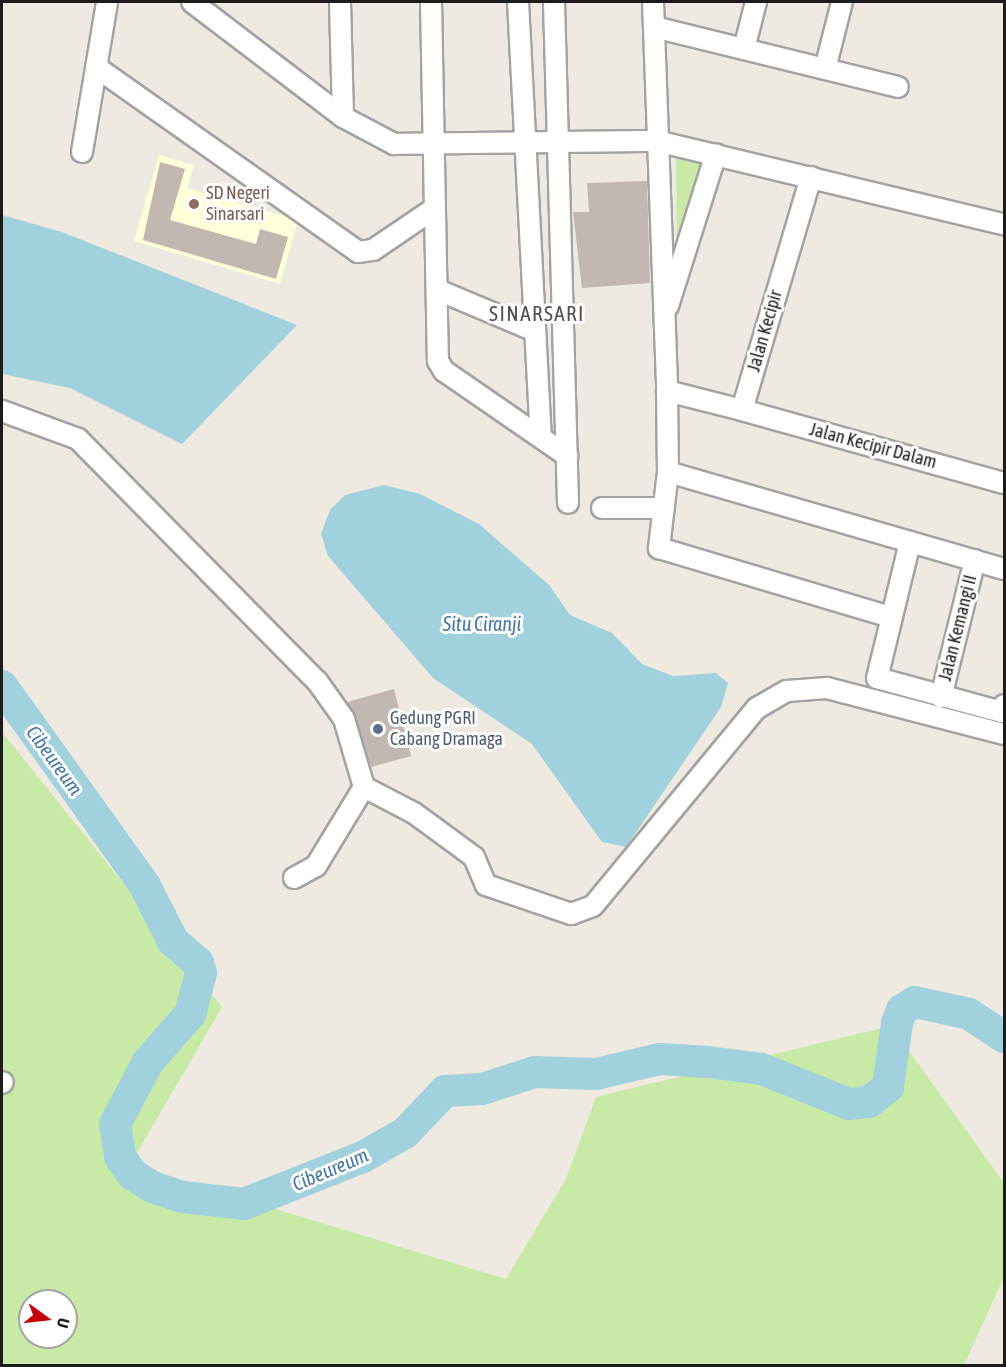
<!DOCTYPE html>
<style>
body{margin:0}
#map{position:relative;width:1006px;height:1367px;overflow:hidden;background:#eee9e1;font-family:"Asap Condensed",sans-serif}
div>[style]{position:absolute}
.education>*{inset:0;background:#fffed9}
.grass>*{inset:0;background:#c9eaa6}
.water>*{inset:0;background:#a1d1dd}
.river>*{height:32px;margin:-16px;padding:0 16px;transform-origin:16px;border-radius:16px;background:#a1d1dd}
.building>*{inset:0;background:#c2b8b1}
.roads{filter:drop-shadow(2px 0 #a3a3a3) drop-shadow(-2px 0 #a3a3a3) drop-shadow(0 2px #a3a3a3) drop-shadow(0 -2px #a3a3a3)}
.street>*{height:20px;margin:-10px;padding:0 10px;transform-origin:10px;border-radius:10px;background:#fff}
.dots>*{width:16px;height:16px;translate:-50% -50%;box-sizing:border-box;border:3px solid #fff;border-radius:50%}
span{translate:-50% -50%;white-space:nowrap;text-align:center;line-height:1.15;-webkit-text-stroke:6px #fff;paint-order:stroke}
.education-label{font-size:18px;color:#785e54}
.left{translate:0 -50%;text-align:left}
.street-label{font-size:18px;color:#1c1c1c}
.service-label{font-size:18px;color:#4e5e75}
.water-label{font-size:20px;color:#4578a4;font-style:italic}
.quarter-label{font-size:21px;color:#4f4f4f;letter-spacing:1.5px}
.frame{position:absolute;inset:0;border:3px solid #1c1c1c;pointer-events:none}
.north{position:absolute;left:18px;top:1289px;width:60px;height:60px;box-sizing:border-box;background:#fff;border:2px solid #a4a4a4;border-radius:50%;rotate:105deg;font-size:16px;font-weight:700;line-height:24px;text-align:center;color:#1c1c1c}
.north::after{content:'';display:block;margin:auto;width:21px;height:27px;background:#c80007;clip-path:polygon(50% 0,100% 100%,50% 72%,0 100%)}
</style>
<div id="map">
<div class="education">
<i style="clip-path:polygon(159px 155px,194px 165px,187px 188px,298px 220px,280px 284px,134px 241px)"></i>
</div>
<div class="grass">
<i style="clip-path:polygon(676px 149px,712px 158px,677px 255px)"></i>
<i style="clip-path:polygon(evenodd,2px 732px,222px 1007px,130px 1165px,506px 1279px,566px 1179px,596px 1097px,891px 1026px,1004px 1183px,1004px 1277px,964px 1365px,2px 1365px,2px 732px,30px 1301px,66px 1301px,66px 1337px,30px 1337px,30px 1301px)"></i>
</div>
<div class="water">
<i style="clip-path:polygon(2px 215px,62px 232px,297px 325px,182px 444px,70px 388px,2px 374px)"></i>
<i style="clip-path:polygon(384px 485px,420px 494px,479px 524px,549px 585px,570px 615px,612px 633px,642px 664px,673px 676px,716px 673px,728px 683px,721px 707px,626px 847px,602px 842px,532px 744px,433px 678px,328px 556px,321px 534px,330px 510px,345px 495px)"></i>
</div>
<div class="river">
<i style="left:2px;top:686px;width:246px;rotate:54.4deg"></i>
<i style="left:145px;top:886px;width:62px;rotate:63deg"></i>
<i style="left:173px;top:941px;width:33px;rotate:41deg"></i>
<i style="left:198px;top:963px;width:10px;rotate:73deg"></i>
<i style="left:201px;top:973px;width:42px;rotate:105deg"></i>
<i style="left:190px;top:1014px;width:64px;rotate:131.2deg"></i>
<i style="left:148px;top:1062px;width:70px;rotate:118deg"></i>
<i style="left:115px;top:1124px;width:33px;rotate:81deg"></i>
<i style="left:120px;top:1157px;width:22px;rotate:54deg"></i>
<i style="left:133px;top:1175px;width:22px;rotate:32deg"></i>
<i style="left:152px;top:1187px;width:33px;rotate:18deg"></i>
<i style="left:183px;top:1197px;width:61px;rotate:6.5deg"></i>
<i style="left:244px;top:1204px;width:128px;rotate:-21.6deg"></i>
<i style="left:363px;top:1157px;width:48px;rotate:-29.7deg"></i>
<i style="left:405px;top:1133px;width:58px;rotate:-46.4deg"></i>
<i style="left:445px;top:1091px;width:37px;rotate:-3deg"></i>
<i style="left:482px;top:1089px;width:56px;rotate:-17.8deg"></i>
<i style="left:535px;top:1072px;width:61px;rotate:1.9deg"></i>
<i style="left:596px;top:1074px;width:66px;rotate:-13.2deg"></i>
<i style="left:660px;top:1059px;width:48px;rotate:3.6deg"></i>
<i style="left:708px;top:1062px;width:54px;rotate:7.4deg"></i>
<i style="left:762px;top:1069px;width:94px;rotate:21.9deg"></i>
<i style="left:849px;top:1104px;width:20px;rotate:-6deg"></i>
<i style="left:869px;top:1102px;width:24px;rotate:-38deg"></i>
<i style="left:888px;top:1087px;width:65px;rotate:-82deg"></i>
<i style="left:897px;top:1023px;width:14px;rotate:-69deg"></i>
<i style="left:902px;top:1010px;width:15px;rotate:-32deg"></i>
<i style="left:915px;top:1002px;width:55px;rotate:12.5deg"></i>
<i style="left:969px;top:1014px;width:42px;rotate:33.3deg"></i>
</div>
<div class="building">
<i style="clip-path:polygon(160px 162px,185px 169px,170px 220px,256px 244px,260px 229px,288px 237px,276px 279px,143px 240px)"></i>
<i style="clip-path:polygon(647px 181px,650px 283px,582px 288px,573px 212px,589px 212px,587px 183px)"></i>
<i style="clip-path:polygon(394px 689px,411px 756px,371px 767px,347px 702px)"></i>
</div>
<div class="roads">
<div class="street">
<i style="left:192px;top:2px;width:190px;rotate:37.3deg"></i>
<i style="left:343px;top:117px;width:58px;rotate:27.9deg"></i>
<i style="left:394px;top:144px;width:263px;rotate:-0.7deg"></i>
<i style="left:657px;top:141px;width:357px;rotate:13.5deg"></i>
<i style="left:340px;top:2px;width:115px;rotate:88.5deg"></i>
<i style="left:431px;top:2px;width:359px;rotate:88.9deg"></i>
<i style="left:438px;top:361px;width:12px;rotate:59deg"></i>
<i style="left:444px;top:371px;width:150px;rotate:34.6deg"></i>
<i style="left:518px;top:2px;width:434px;rotate:87deg"></i>
<i style="left:554px;top:2px;width:501px;rotate:88.4deg"></i>
<i style="left:653px;top:2px;width:389px;rotate:87.9deg"></i>
<i style="left:667px;top:391px;width:81px;rotate:89.3deg"></i>
<i style="left:668px;top:472px;width:77px;rotate:96.8deg"></i>
<i style="left:659px;top:548px;width:242px;rotate:16.6deg"></i>
<i style="left:654px;top:27px;width:251px;rotate:13.8deg"></i>
<i style="left:744px;top:49px;width:49px;rotate:-75.7deg"></i>
<i style="left:96px;top:67px;width:321px;rotate:35.2deg"></i>
<i style="left:358px;top:252px;width:15px;rotate:-8deg"></i>
<i style="left:373px;top:250px;width:71px;rotate:-34.1deg"></i>
<i style="left:825px;top:69px;width:69px;rotate:-75.8deg"></i>
<i style="left:82px;top:152px;width:152px;rotate:-80.5deg"></i>
<i style="left:438px;top:290px;width:105px;rotate:22.9deg"></i>
<i style="left:668px;top:306px;width:159px;rotate:-72.5deg"></i>
<i style="left:667px;top:391px;width:77px;rotate:14.2deg"></i>
<i style="left:742px;top:410px;width:243px;rotate:-73.5deg"></i>
<i style="left:742px;top:410px;width:272px;rotate:15.6deg"></i>
<i style="left:2px;top:411px;width:81px;rotate:20.2deg"></i>
<i style="left:78px;top:439px;width:340px;rotate:45.4deg"></i>
<i style="left:317px;top:681px;width:47px;rotate:54.6deg"></i>
<i style="left:344px;top:719px;width:71px;rotate:73.6deg"></i>
<i style="left:364px;top:787px;width:56px;rotate:27.5deg"></i>
<i style="left:414px;top:813px;width:74px;rotate:36.3deg"></i>
<i style="left:474px;top:857px;width:30px;rotate:67deg"></i>
<i style="left:486px;top:885px;width:90px;rotate:18.8deg"></i>
<i style="left:571px;top:914px;width:23px;rotate:-20deg"></i>
<i style="left:593px;top:906px;width:257px;rotate:-50.4deg"></i>
<i style="left:757px;top:708px;width:34px;rotate:-30deg"></i>
<i style="left:787px;top:691px;width:40px;rotate:-4.3deg"></i>
<i style="left:827px;top:688px;width:183px;rotate:14.6deg"></i>
<i style="left:668px;top:472px;width:350px;rotate:16.1deg"></i>
<i style="left:602px;top:508px;width:61px"></i>
<i style="left:910px;top:542px;width:140px;rotate:103.6deg"></i>
<i style="left:877px;top:678px;width:130px;rotate:15.2deg"></i>
<i style="left:1002px;top:712px;width:7px;rotate:-74deg"></i>
<i style="left:941px;top:697px;width:141px;rotate:-76.1deg"></i>
<i style="left:294px;top:878px;width:25px;rotate:-29deg"></i>
<i style="left:316px;top:866px;width:92px;rotate:-58.7deg"></i>
<i style="left:2px;top:1083px;width:1px;rotate:-45deg"></i>
</div>
</div>
<div class="dots">
<i style="left:194px;top:204px;background:#8d6e63"></i>
<i style="left:378px;top:729px;background:#5c6f8a"></i>
</div>
<div class="education-label">
<span class="left" style="left:206px;top:204px">SD Negeri<br>Sinarsari</span>
</div>
<div class="street-label">
<span style="left:765px;top:331px;rotate:-74deg">Jalan Kecipir</span>
<span style="left:873px;top:446px;rotate:15deg">Jalan Kecipir Dalam</span>
<span style="left:958px;top:628px;rotate:-76deg">Jalan Kemangi II</span>
</div>
<div class="service-label">
<span class="left" style="left:390px;top:729px">Gedung PGRI<br>Cabang Dramaga</span>
</div>
<div class="water-label">
<span style="left:482px;top:623px">Situ Ciranji</span>
<span style="left:55px;top:760px;rotate:54deg">Cibeureum</span>
<span style="left:330px;top:1169px;rotate:-23deg">Cibeureum</span>
</div>
<div class="quarter-label">
<span style="left:537px;top:313px">SINARSARI</span>
</div>
<div class="frame"></div>
<div class="north">U</div>
</div>
